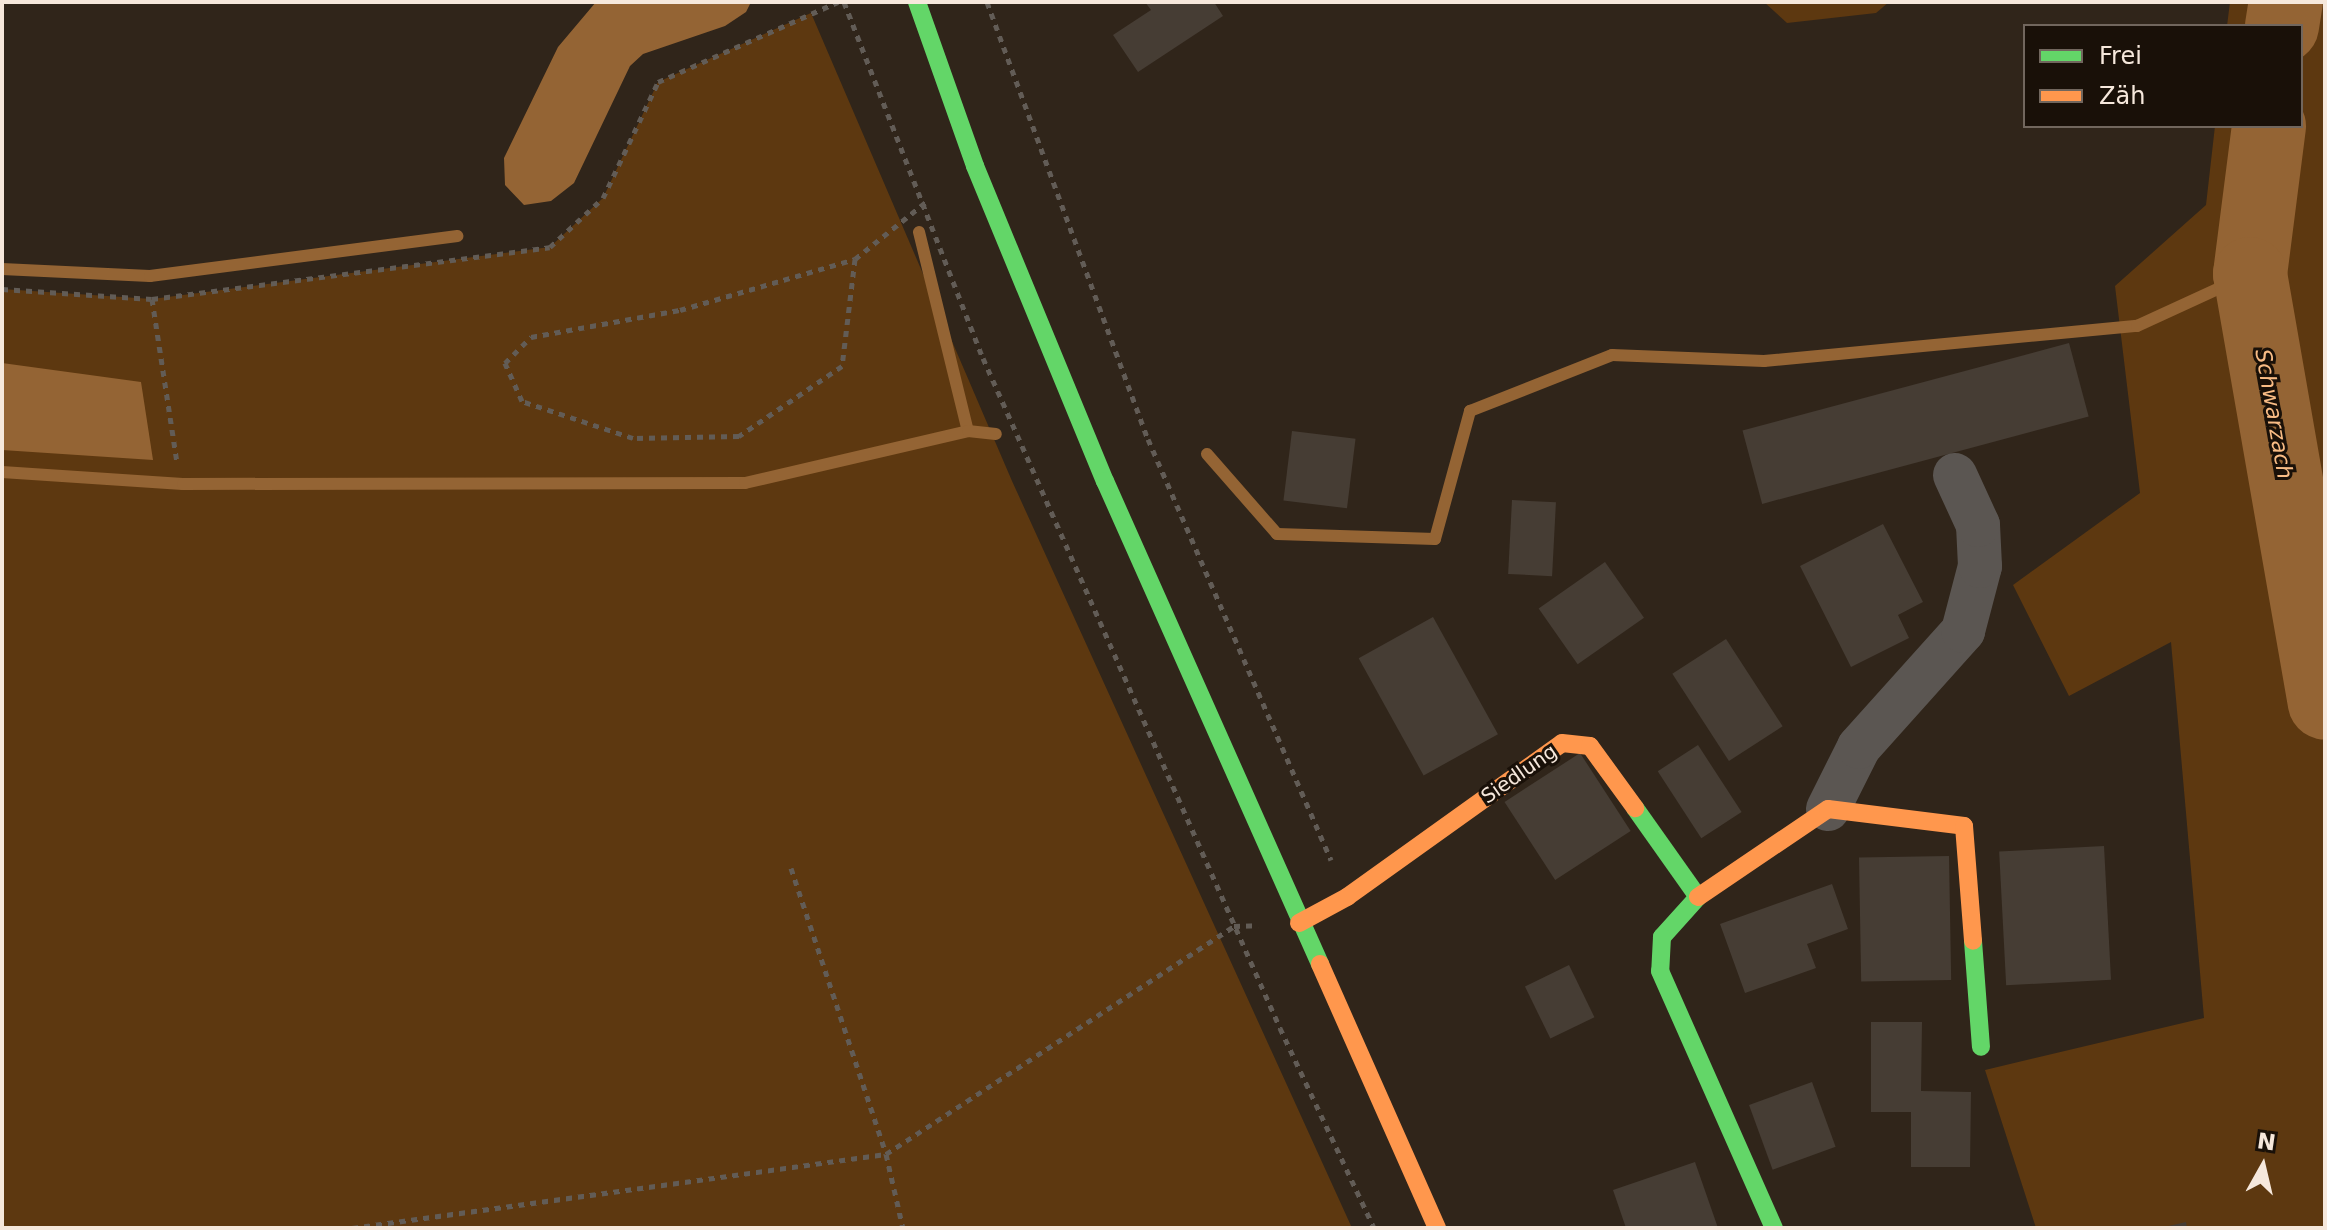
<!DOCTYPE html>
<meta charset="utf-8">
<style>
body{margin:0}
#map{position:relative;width:2327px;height:1230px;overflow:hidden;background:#30251a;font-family:"DejaVu Sans",sans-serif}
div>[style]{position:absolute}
.green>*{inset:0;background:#5d3810}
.water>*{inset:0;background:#946434}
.stream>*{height:12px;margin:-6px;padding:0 6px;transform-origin:6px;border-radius:6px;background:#946434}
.river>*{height:74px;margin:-37px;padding:0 37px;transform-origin:37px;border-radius:37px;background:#946434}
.building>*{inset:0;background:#463d34;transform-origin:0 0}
.path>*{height:5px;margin-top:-2.5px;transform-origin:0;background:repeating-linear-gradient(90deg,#625c56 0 6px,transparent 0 12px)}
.street>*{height:44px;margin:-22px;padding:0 22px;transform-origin:22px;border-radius:22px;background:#5b5652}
.fast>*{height:18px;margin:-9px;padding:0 9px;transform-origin:9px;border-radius:9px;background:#63d668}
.slow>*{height:18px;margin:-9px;padding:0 9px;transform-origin:9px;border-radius:9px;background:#ff974d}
span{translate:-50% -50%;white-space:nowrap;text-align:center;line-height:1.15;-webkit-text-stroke:6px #191008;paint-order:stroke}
.street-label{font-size:20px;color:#f6e8dc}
.water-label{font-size:22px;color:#f9bc85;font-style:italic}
.frame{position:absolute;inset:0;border:4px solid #f6e8dc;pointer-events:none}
.legend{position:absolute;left:2023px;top:24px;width:280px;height:104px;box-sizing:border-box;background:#191008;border:2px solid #71665d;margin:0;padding:10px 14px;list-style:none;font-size:24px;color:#f6e8dc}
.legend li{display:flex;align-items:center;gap:16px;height:40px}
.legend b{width:40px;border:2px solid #71665d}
.north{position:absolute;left:2223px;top:1126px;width:80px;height:80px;-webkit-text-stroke:6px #191008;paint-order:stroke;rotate:8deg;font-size:22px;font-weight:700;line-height:32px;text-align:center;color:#f6e8dc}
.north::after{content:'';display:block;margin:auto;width:28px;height:36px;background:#f6e8dc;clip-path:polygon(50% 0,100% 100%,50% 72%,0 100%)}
</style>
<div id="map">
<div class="green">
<i style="clip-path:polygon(1764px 2px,1889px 2px,1876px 13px,1787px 23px)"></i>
<i style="clip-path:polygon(2230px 2px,2325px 2px,2325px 1228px,2036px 1228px,1985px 1070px,2204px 1018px,2171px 642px,2069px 696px,2013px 585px,2140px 493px,2115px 286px,2206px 205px,2215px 126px,2301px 126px,2301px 26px,2227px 26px)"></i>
<i style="clip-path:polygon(811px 13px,1012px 481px,1352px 1228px,2px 1228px,2px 289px,152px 299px,550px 247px,603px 198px,658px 82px)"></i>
</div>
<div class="water">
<i style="clip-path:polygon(596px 2px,751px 2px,746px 12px,725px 26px,643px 54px,630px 66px,574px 183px,551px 201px,524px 205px,505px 185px,504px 158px,558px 47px)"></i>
<i style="clip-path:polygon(2px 363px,141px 382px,153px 460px,2px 450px)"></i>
</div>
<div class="stream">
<i style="left:919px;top:232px;width:205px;rotate:76.2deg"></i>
<i style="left:2px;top:269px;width:148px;rotate:2.7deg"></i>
<i style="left:150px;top:276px;width:310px;rotate:-7.4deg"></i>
<i style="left:1207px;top:454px;width:106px;rotate:48.8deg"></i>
<i style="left:1277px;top:534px;width:158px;rotate:1.8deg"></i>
<i style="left:1435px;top:539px;width:133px;rotate:-74.7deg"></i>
<i style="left:1470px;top:411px;width:153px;rotate:-21.5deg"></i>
<i style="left:1612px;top:355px;width:152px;rotate:2.3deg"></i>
<i style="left:1764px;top:361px;width:375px;rotate:-5.4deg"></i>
<i style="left:2137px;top:326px;width:124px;rotate:-24.7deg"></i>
<i style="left:2px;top:472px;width:181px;rotate:3.8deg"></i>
<i style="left:183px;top:484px;width:562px;rotate:-0.1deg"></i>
<i style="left:745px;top:483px;width:229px;rotate:-13.1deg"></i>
<i style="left:968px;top:431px;width:28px;rotate:6deg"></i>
</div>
<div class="river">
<i style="left:2282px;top:26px;width:24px;rotate:-81deg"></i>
<i style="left:2269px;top:126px;width:149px;rotate:97.3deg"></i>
<i style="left:2250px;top:274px;width:435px;rotate:80.1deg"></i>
</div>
<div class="building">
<i style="clip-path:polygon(1145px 2px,1214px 2px,1223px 16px,1138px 72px,1113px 35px,1151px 10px)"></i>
<i style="left:2069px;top:343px;width:76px;height:338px;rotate:75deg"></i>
<i style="left:1292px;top:431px;width:64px;height:70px;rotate:7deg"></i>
<i style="left:1512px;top:500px;width:44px;height:74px;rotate:3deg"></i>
<i style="clip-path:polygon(1883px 524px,1923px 602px,1898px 615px,1909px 638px,1851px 667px,1800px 566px)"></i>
<i style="left:1605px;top:562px;width:68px;height:81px;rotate:55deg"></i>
<i style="left:1433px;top:617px;width:134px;height:85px;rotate:61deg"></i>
<i style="left:1726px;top:639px;width:104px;height:64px;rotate:57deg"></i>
<i style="left:1698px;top:745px;width:80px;height:48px;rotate:57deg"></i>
<i style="left:1580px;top:753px;width:93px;height:90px;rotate:57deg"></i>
<i style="left:2104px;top:846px;width:134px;height:105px;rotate:87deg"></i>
<i style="left:1949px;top:856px;width:124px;height:90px;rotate:89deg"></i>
<i style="clip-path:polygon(1832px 884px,1848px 929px,1807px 944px,1816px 968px,1745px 993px,1720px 924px)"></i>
<i style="left:1569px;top:965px;width:58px;height:49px;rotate:64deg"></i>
<i style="clip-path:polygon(1871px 1022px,1922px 1022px,1921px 1091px,1971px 1092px,1970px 1167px,1911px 1167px,1911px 1112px,1871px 1112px)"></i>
<i style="left:1812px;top:1082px;width:69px;height:67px;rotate:70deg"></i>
<i style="clip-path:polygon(1695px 1162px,1718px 1228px,1626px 1228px,1613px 1190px)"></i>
<i style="clip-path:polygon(2186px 1222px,2187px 1228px,2164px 1228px,2164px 1227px)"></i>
</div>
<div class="path">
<i style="left:844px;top:2px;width:382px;rotate:68.7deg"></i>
<i style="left:983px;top:358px;width:733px;rotate:66.09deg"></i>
<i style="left:1280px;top:1028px;width:221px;rotate:64.8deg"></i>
<i style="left:987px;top:2px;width:466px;rotate:69.8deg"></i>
<i style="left:1148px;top:439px;width:459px;rotate:66.5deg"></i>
<i style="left:855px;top:259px;width:108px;rotate:96.9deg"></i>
<i style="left:842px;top:366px;width:125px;rotate:145.8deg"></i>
<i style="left:739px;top:436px;width:106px;rotate:178.9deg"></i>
<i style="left:633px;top:438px;width:117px;rotate:-161.6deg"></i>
<i style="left:522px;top:401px;width:42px;rotate:-114.1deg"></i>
<i style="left:505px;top:363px;width:37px;rotate:-45deg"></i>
<i style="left:531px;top:337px;width:151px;rotate:-10.3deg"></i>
<i style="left:680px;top:310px;width:182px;rotate:-16.2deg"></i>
<i style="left:855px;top:259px;width:91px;rotate:-38.8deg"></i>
<i style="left:2px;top:289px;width:150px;rotate:3.8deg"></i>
<i style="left:152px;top:299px;width:401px;rotate:-7.4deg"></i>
<i style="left:550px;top:247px;width:72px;rotate:-42.8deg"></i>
<i style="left:603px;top:198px;width:128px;rotate:-64.6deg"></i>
<i style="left:658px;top:82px;width:197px;rotate:-24deg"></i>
<i style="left:152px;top:299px;width:165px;rotate:81.3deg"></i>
<i style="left:791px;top:868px;width:301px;rotate:71.6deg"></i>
<i style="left:886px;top:1154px;width:416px;rotate:-33.2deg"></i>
<i style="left:1234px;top:926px;width:24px;rotate:-2deg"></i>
<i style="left:352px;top:1228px;width:539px;rotate:-7.89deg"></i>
<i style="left:886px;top:1154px;width:76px;rotate:77.1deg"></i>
</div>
<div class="street">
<i style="left:1828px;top:809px;width:69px;rotate:-63.4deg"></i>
<i style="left:1859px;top:747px;width:156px;rotate:-48.1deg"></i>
<i style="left:1963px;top:631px;width:67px;rotate:-75.3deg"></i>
<i style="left:1980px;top:566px;width:41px;rotate:-92.8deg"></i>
<i style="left:1978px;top:525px;width:55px;rotate:-114.7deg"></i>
</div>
<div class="fast">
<i style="left:917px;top:2px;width:174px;rotate:70.5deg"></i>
<i style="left:975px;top:166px;width:341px;rotate:67.6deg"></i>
<i style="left:1105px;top:481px;width:529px;rotate:66deg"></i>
<i style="left:1635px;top:808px;width:109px;rotate:54.7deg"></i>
<i style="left:1698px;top:897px;width:54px;rotate:132deg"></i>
<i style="left:1662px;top:937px;width:34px;rotate:93deg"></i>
<i style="left:1660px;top:971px;width:281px;rotate:66.1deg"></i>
<i style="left:1973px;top:941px;width:106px;rotate:85.7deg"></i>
</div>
<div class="slow">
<i style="left:1698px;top:897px;width:157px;rotate:-34.1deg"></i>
<i style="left:1828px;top:809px;width:137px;rotate:7.1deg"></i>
<i style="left:1964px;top:826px;width:115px;rotate:85.5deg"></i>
<i style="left:1299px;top:923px;width:55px;rotate:-28.4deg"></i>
<i style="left:1347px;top:897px;width:264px;rotate:-35.6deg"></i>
<i style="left:1562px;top:743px;width:28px;rotate:6deg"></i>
<i style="left:1590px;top:746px;width:77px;rotate:54deg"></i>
<i style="left:1320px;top:964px;width:289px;rotate:66.1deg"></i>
</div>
<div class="street-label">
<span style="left:1519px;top:774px;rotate:-35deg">Siedlung</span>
</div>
<div class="water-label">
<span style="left:2274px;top:414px;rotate:80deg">Schwarzach</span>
</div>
<div class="frame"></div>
<ul class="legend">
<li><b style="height:10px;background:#63d668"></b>Frei</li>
<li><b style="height:10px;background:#ff974d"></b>Zäh</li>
</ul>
<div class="north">N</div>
</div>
